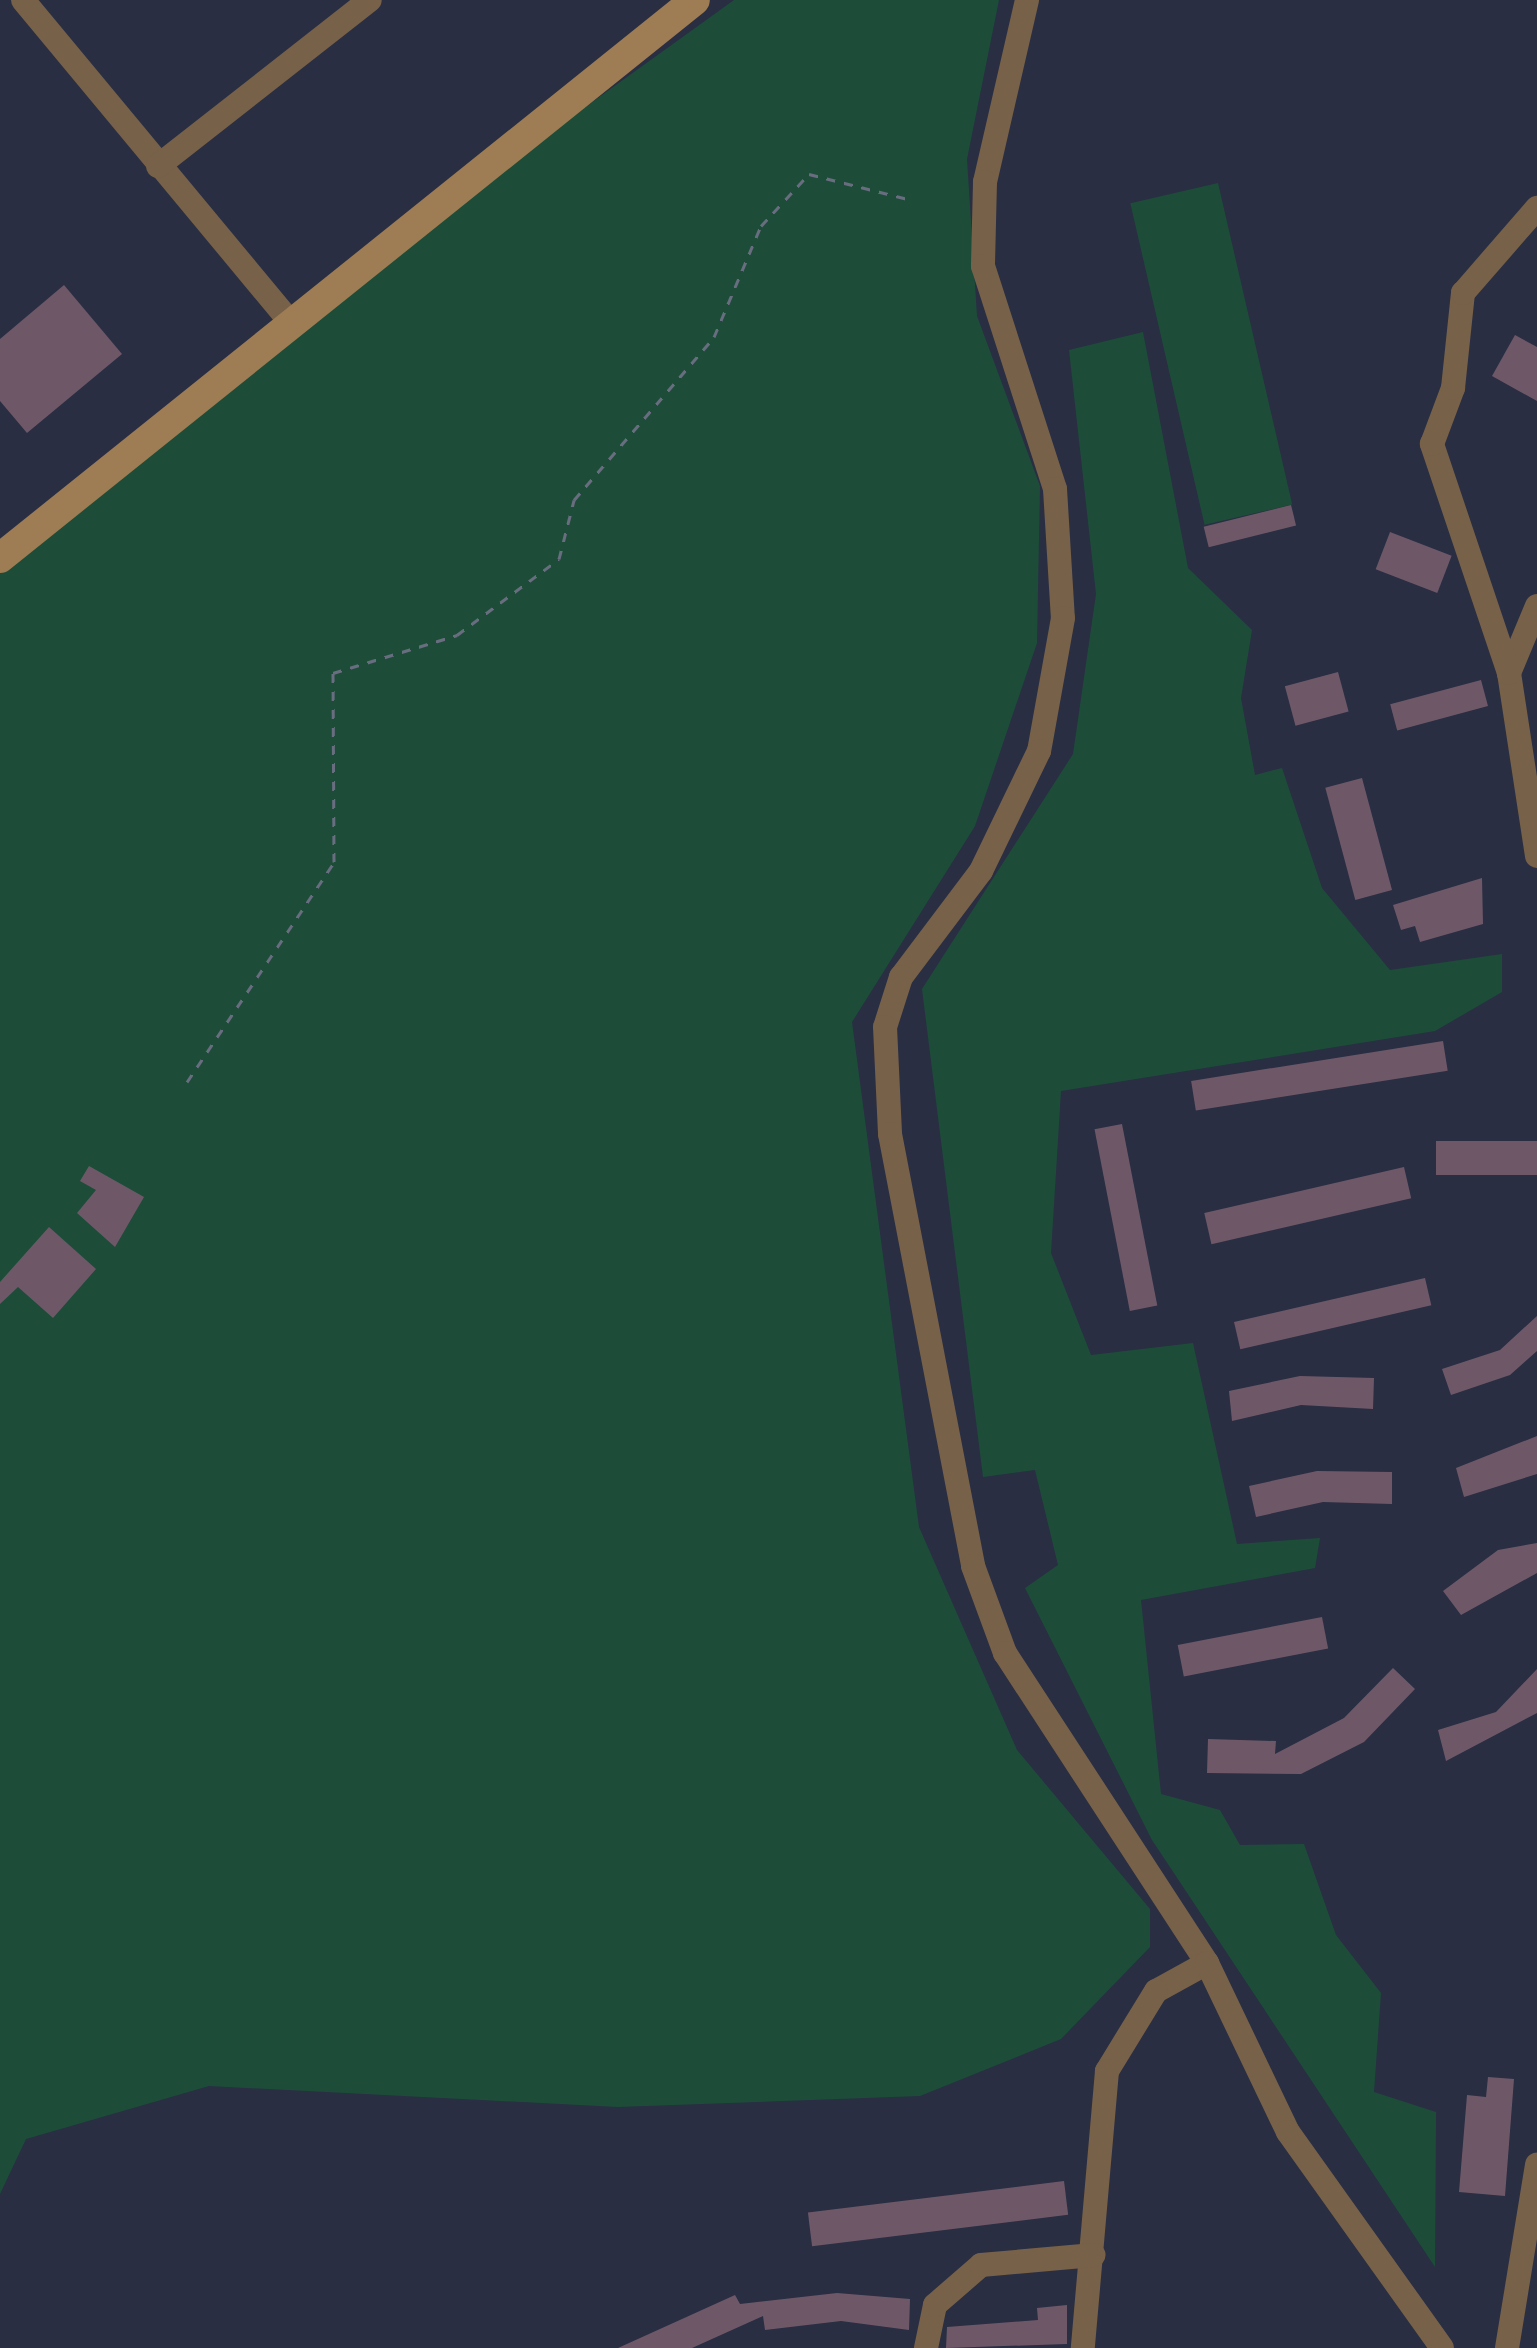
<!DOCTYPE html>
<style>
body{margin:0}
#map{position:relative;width:1537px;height:2348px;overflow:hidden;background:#292e43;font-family:Signika,sans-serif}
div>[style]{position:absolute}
.green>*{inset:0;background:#1d4d39;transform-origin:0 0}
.building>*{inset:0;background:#6e5868;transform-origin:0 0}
.path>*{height:3px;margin-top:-1.5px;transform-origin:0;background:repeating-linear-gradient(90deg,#686d7f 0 9px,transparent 0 18px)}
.street>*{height:24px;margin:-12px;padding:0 12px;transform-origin:12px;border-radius:12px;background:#776148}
.secondary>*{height:30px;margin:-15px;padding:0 15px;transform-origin:15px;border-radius:15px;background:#9e7c54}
span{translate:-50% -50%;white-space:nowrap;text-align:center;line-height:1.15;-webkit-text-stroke:9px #292e43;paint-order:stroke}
</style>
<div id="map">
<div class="green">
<i style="clip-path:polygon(734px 0,999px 0,967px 159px,977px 316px,1040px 486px,1037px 643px,975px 826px,852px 1022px,919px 1527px,1017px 1750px,1150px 1909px,1150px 1947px,1061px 2039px,920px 2096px,618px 2107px,209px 2086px,26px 2139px,0 2194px,0 573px,516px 157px)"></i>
<i style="left:1218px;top:183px;width:330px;height:90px;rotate:77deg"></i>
<i style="clip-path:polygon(1143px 332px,1188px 568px,1252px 630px,1241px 698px,1255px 775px,1282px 768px,1322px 888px,1390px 970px,1502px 954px,1502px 992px,1435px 1031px,1061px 1091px,1051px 1253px,1091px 1355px,1193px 1343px,1237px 1544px,1320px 1538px,1315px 1568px,1141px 1600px,1161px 1794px,1220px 1810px,1240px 1845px,1304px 1844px,1336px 1935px,1381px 1993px,1374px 2092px,1436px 2112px,1435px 2267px,1152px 1840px,1025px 1588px,1058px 1565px,1035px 1470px,983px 1477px,922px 989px,1073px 754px,1096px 594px,1069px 350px)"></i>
</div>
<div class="building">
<i style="clip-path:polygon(64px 285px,122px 354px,27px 433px,0 401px,0 339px)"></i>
<i style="clip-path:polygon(1515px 335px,1537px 347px,1537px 401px,1492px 376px)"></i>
<i style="left:1291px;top:505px;width:21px;height:90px;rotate:76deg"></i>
<i style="left:1390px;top:532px;width:66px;height:40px;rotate:21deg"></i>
<i style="left:1338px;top:672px;width:41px;height:55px;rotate:75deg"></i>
<i style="left:1481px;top:680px;width:27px;height:94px;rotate:75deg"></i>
<i style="left:1362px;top:778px;width:116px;height:38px;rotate:75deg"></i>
<i style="clip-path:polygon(1482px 878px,1483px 924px,1420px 942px,1415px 926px,1401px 930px,1393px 905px)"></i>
<i style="left:1443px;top:1041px;width:30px;height:255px;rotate:81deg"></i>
<i style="left:1122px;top:1124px;width:185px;height:28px;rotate:79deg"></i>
<i style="left:1537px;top:1141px;width:34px;height:101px;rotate:90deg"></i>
<i style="clip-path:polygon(89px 1166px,144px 1197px,115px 1247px,77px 1213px,96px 1190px,80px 1181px)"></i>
<i style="left:1404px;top:1167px;width:32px;height:205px;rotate:77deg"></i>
<i style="clip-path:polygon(49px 1227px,96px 1269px,53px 1318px,18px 1287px,0 1304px,0 1282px)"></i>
<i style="left:1425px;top:1278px;width:28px;height:196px;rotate:77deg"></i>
<i style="clip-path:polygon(1537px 1316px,1537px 1351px,1510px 1375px,1451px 1395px,1442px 1369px,1500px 1350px)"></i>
<i style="clip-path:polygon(1300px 1376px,1374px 1378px,1373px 1409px,1301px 1405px,1232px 1421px,1229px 1391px)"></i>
<i style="clip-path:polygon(1537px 1436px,1537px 1474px,1464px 1497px,1456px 1468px)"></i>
<i style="clip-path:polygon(1317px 1471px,1392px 1472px,1392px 1504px,1323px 1502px,1256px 1517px,1249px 1486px)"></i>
<i style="clip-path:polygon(1537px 1543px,1537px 1573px,1461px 1615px,1443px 1591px,1498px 1550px)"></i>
<i style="left:1322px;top:1617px;width:32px;height:147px;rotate:79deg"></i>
<i style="clip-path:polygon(1393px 1668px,1415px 1689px,1364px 1742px,1301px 1774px,1207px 1773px,1208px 1739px,1276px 1741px,1275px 1754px,1344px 1718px)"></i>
<i style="clip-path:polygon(1537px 1669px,1537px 1713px,1446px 1761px,1438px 1730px,1496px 1712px)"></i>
<i style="clip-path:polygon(1488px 2077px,1514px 2079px,1505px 2196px,1459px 2192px,1467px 2095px,1486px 2097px)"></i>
<i style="left:1064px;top:2181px;width:34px;height:258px;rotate:83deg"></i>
<i style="clip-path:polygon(837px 2293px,910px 2299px,909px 2330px,841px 2321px,765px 2330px,763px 2316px,692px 2348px,618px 2348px,735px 2295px,740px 2304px)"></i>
<i style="clip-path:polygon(1067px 2305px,1067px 2344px,946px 2348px,947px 2327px,1038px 2320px,1037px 2308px)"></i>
</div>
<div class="path">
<i style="left:187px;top:1082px;width:265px;rotate:-56.2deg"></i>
<i style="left:334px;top:862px;width:189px;rotate:-90.3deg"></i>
<i style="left:333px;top:673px;width:130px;rotate:-17deg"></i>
<i style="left:457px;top:635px;width:127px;rotate:-36.7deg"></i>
<i style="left:559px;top:559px;width:61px;rotate:-75.7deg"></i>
<i style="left:574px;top:500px;width:215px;rotate:-49.3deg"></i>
<i style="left:714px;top:337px;width:121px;rotate:-67.1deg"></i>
<i style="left:761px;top:226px;width:71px;rotate:-47.3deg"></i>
<i style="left:809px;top:174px;width:106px;rotate:14.2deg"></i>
</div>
<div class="street">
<i style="left:23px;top:0;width:421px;rotate:50.3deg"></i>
<i style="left:1027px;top:0;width:187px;rotate:103deg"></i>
<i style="left:985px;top:182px;width:84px;rotate:91.4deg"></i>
<i style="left:983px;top:266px;width:234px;rotate:72.1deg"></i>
<i style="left:1055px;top:489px;width:129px;rotate:86.5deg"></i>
<i style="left:1063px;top:618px;width:135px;rotate:100.2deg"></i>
<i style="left:1039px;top:751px;width:133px;rotate:115.8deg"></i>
<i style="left:981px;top:871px;width:133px;rotate:127deg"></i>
<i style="left:901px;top:977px;width:52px;rotate:107.7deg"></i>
<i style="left:885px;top:1027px;width:107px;rotate:87.3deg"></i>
<i style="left:890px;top:1134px;width:440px;rotate:79.1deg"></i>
<i style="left:973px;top:1566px;width:93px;rotate:69.8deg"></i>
<i style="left:1005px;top:1653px;width:370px;rotate:56.9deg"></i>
<i style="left:1207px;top:1963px;width:58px;rotate:151.2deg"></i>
<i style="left:1156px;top:1991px;width:94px;rotate:121.5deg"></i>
<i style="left:1107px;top:2071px;width:278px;rotate:95deg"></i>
<i style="left:158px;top:166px;width:269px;rotate:-38.1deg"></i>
<i style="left:1537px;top:606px;width:73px;rotate:112.7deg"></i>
<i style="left:1509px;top:673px;width:185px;rotate:81.3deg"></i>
<i style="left:1509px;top:673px;width:242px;rotate:-108.6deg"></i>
<i style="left:1432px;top:444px;width:60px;rotate:-69.4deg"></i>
<i style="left:1453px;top:388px;width:96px;rotate:-84deg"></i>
<i style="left:1463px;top:293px;width:113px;rotate:-49deg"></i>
<i style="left:1207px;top:1963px;width:187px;rotate:64.4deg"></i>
<i style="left:1288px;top:2132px;width:265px;rotate:54.5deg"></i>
<i style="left:926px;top:2348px;width:44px;rotate:-78.2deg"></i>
<i style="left:935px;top:2305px;width:61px;rotate:-41deg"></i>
<i style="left:981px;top:2265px;width:113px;rotate:-5.1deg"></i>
<i style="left:1507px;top:2348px;width:186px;rotate:-80.7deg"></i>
</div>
<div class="secondary">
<i style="left:0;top:558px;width:891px;rotate:-38.76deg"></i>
</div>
</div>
